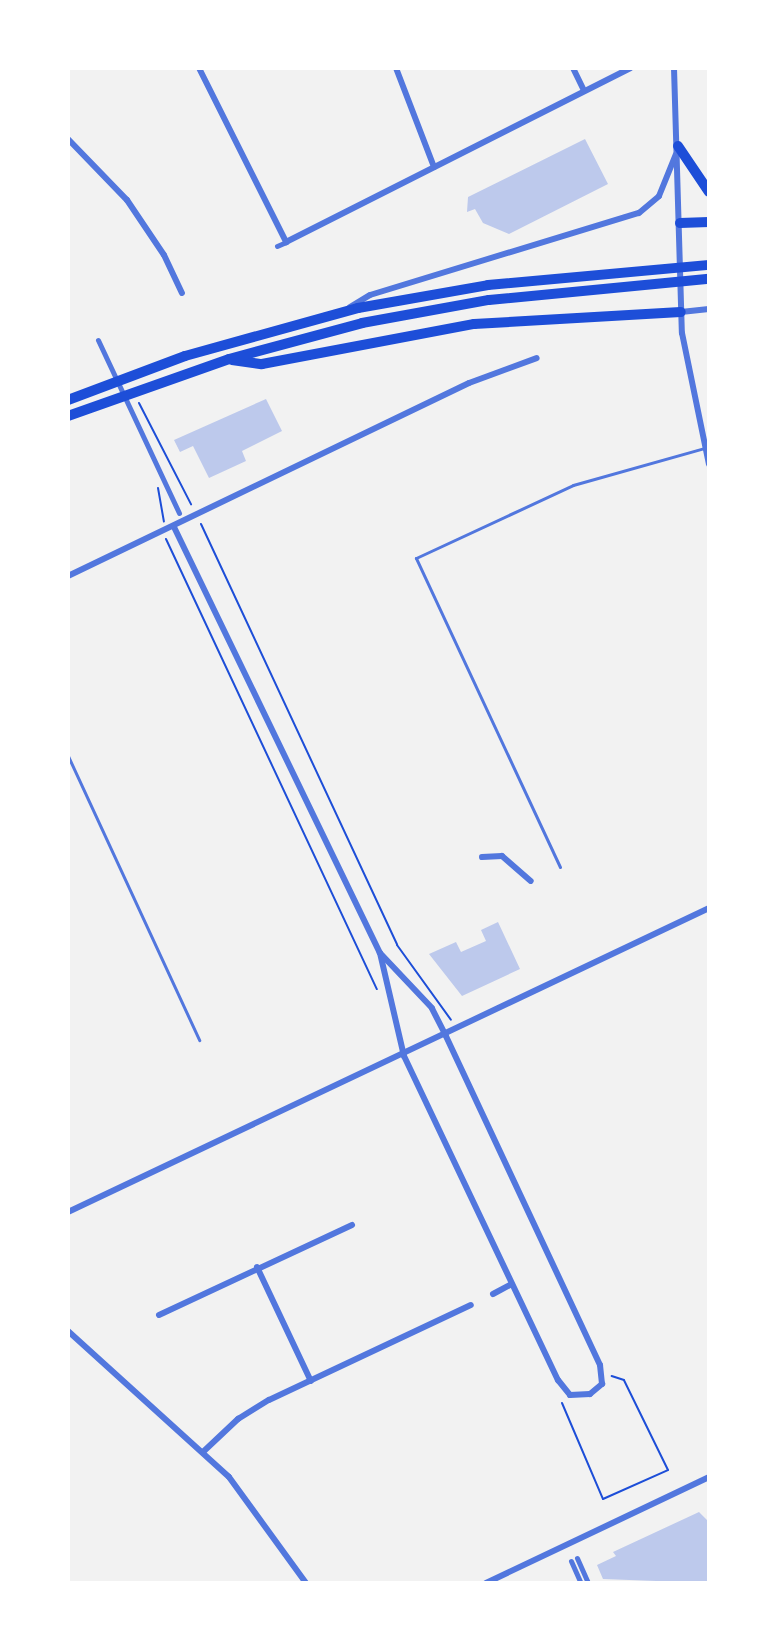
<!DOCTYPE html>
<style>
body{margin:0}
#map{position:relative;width:777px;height:1651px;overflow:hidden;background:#f2f2f2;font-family:"Roboto Condensed",sans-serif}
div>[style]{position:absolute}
.building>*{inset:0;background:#bdc9ec}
.path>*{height:2px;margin:-1px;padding:0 1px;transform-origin:1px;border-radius:1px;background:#1d4ed8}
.service>*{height:3px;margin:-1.5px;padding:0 1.5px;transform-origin:1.5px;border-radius:1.5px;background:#5277de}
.pedestrian>*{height:5px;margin:-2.5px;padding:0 2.5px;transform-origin:2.5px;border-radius:2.5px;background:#5277de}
.minor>*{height:6px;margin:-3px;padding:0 3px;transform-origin:3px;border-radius:3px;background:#5277de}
.primary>*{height:10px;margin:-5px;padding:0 5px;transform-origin:5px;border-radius:5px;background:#1d4ed8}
span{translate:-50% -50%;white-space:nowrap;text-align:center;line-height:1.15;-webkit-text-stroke:6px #fff;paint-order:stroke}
.frame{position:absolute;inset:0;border:70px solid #fff;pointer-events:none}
</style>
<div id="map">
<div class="building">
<i style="clip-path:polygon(585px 139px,608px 184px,509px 234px,483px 223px,475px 209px,467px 212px,468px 197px)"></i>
<i style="clip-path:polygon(266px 399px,282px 431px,242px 451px,246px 461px,209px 478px,193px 446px,180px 452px,174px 440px)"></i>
<i style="clip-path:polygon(498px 922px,520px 969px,462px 996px,429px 954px,456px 942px,461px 952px,486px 941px,481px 930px)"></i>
<i style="clip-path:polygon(699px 1512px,709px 1522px,709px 1583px,603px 1579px,597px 1565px,616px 1556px,613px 1552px)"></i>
</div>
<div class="path">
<i style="left:139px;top:403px;width:114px;rotate:62.8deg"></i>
<i style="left:158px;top:488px;width:34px;rotate:80deg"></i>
<i style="left:201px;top:524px;width:464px;rotate:65deg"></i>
<i style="left:397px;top:945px;width:92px;rotate:54.2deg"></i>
<i style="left:166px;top:539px;width:497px;rotate:64.9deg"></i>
<i style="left:562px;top:1403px;width:104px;rotate:66.9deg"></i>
<i style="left:603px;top:1499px;width:71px;rotate:-24deg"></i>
<i style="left:668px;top:1470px;width:100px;rotate:-116.1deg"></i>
<i style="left:624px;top:1380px;width:13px;rotate:-162deg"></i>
</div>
<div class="service">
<i style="left:68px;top:756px;width:313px;rotate:65.2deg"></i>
<i style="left:560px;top:867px;width:341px;rotate:-115deg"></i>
<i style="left:416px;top:558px;width:173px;rotate:-24.9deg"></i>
<i style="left:573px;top:485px;width:137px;rotate:-15.7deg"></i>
</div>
<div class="pedestrian">
<i style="left:277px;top:246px;width:10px;rotate:-24deg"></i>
<i style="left:98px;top:340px;width:191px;rotate:64.9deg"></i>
<i style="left:577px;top:1558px;width:27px;rotate:66deg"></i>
<i style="left:571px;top:1561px;width:24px;rotate:66deg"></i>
</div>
<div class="minor">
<i style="left:199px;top:68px;width:195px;rotate:63.4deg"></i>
<i style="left:286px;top:242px;width:386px;rotate:-26.8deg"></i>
<i style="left:396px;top:68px;width:106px;rotate:69deg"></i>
<i style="left:573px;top:68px;width:25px;rotate:64deg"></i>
<i style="left:674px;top:68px;width:265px;rotate:88.3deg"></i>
<i style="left:682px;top:333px;width:134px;rotate:78.4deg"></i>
<i style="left:68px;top:139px;width:85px;rotate:46deg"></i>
<i style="left:127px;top:200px;width:66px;rotate:56.1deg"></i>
<i style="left:164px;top:255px;width:42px;rotate:64.7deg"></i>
<i style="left:350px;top:307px;width:23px;rotate:-31deg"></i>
<i style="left:370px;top:295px;width:281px;rotate:-17deg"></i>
<i style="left:639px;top:213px;width:26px;rotate:-40deg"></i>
<i style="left:659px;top:196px;width:45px;rotate:-68deg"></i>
<i style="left:681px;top:312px;width:28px;rotate:-6deg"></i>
<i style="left:174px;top:527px;width:473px;rotate:64.2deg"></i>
<i style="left:380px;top:953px;width:106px;rotate:76.9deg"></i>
<i style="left:404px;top:1056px;width:359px;rotate:64.6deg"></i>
<i style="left:558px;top:1380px;width:19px;rotate:51deg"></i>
<i style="left:570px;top:1395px;width:20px;rotate:-3deg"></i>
<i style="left:590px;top:1394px;width:16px;rotate:-40deg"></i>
<i style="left:602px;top:1384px;width:19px;rotate:-96deg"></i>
<i style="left:600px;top:1365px;width:363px;rotate:-115.1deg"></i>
<i style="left:446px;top:1036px;width:31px;rotate:-117deg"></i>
<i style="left:432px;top:1008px;width:76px;rotate:-133.4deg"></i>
<i style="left:68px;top:576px;width:445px;rotate:-25.7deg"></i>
<i style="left:469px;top:383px;width:72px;rotate:-20.2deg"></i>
<i style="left:482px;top:857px;width:20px;rotate:-3deg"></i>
<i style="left:502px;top:856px;width:38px;rotate:41deg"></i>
<i style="left:68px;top:1212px;width:709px;rotate:-25.37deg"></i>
<i style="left:257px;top:1267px;width:126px;rotate:64.7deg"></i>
<i style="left:493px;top:1294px;width:21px;rotate:-28deg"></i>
<i style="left:159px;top:1315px;width:213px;rotate:-25deg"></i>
<i style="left:68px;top:1331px;width:217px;rotate:42.2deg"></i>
<i style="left:229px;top:1477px;width:131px;rotate:54deg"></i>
<i style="left:204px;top:1451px;width:47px;rotate:-43.3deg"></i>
<i style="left:238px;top:1419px;width:36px;rotate:-32deg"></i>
<i style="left:269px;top:1400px;width:223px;rotate:-25.2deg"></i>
<i style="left:486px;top:1583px;width:247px;rotate:-25.4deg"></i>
</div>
<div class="primary">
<i style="left:678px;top:146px;width:55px;rotate:56deg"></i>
<i style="left:680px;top:223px;width:29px;rotate:-2deg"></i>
<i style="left:232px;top:360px;width:30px;rotate:8deg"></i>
<i style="left:262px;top:364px;width:216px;rotate:-10.7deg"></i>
<i style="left:474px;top:324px;width:207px;rotate:-3.3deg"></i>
<i style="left:68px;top:400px;width:125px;rotate:-20.6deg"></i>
<i style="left:185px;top:356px;width:180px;rotate:-15.5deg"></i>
<i style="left:358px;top:308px;width:132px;rotate:-10deg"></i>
<i style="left:488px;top:285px;width:222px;rotate:-5.2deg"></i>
<i style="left:68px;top:416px;width:171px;rotate:-19.5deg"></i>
<i style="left:229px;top:359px;width:138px;rotate:-15.1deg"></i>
<i style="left:362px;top:323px;width:129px;rotate:-10.3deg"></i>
<i style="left:489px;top:300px;width:221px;rotate:-5.5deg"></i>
</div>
<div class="frame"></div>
</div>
